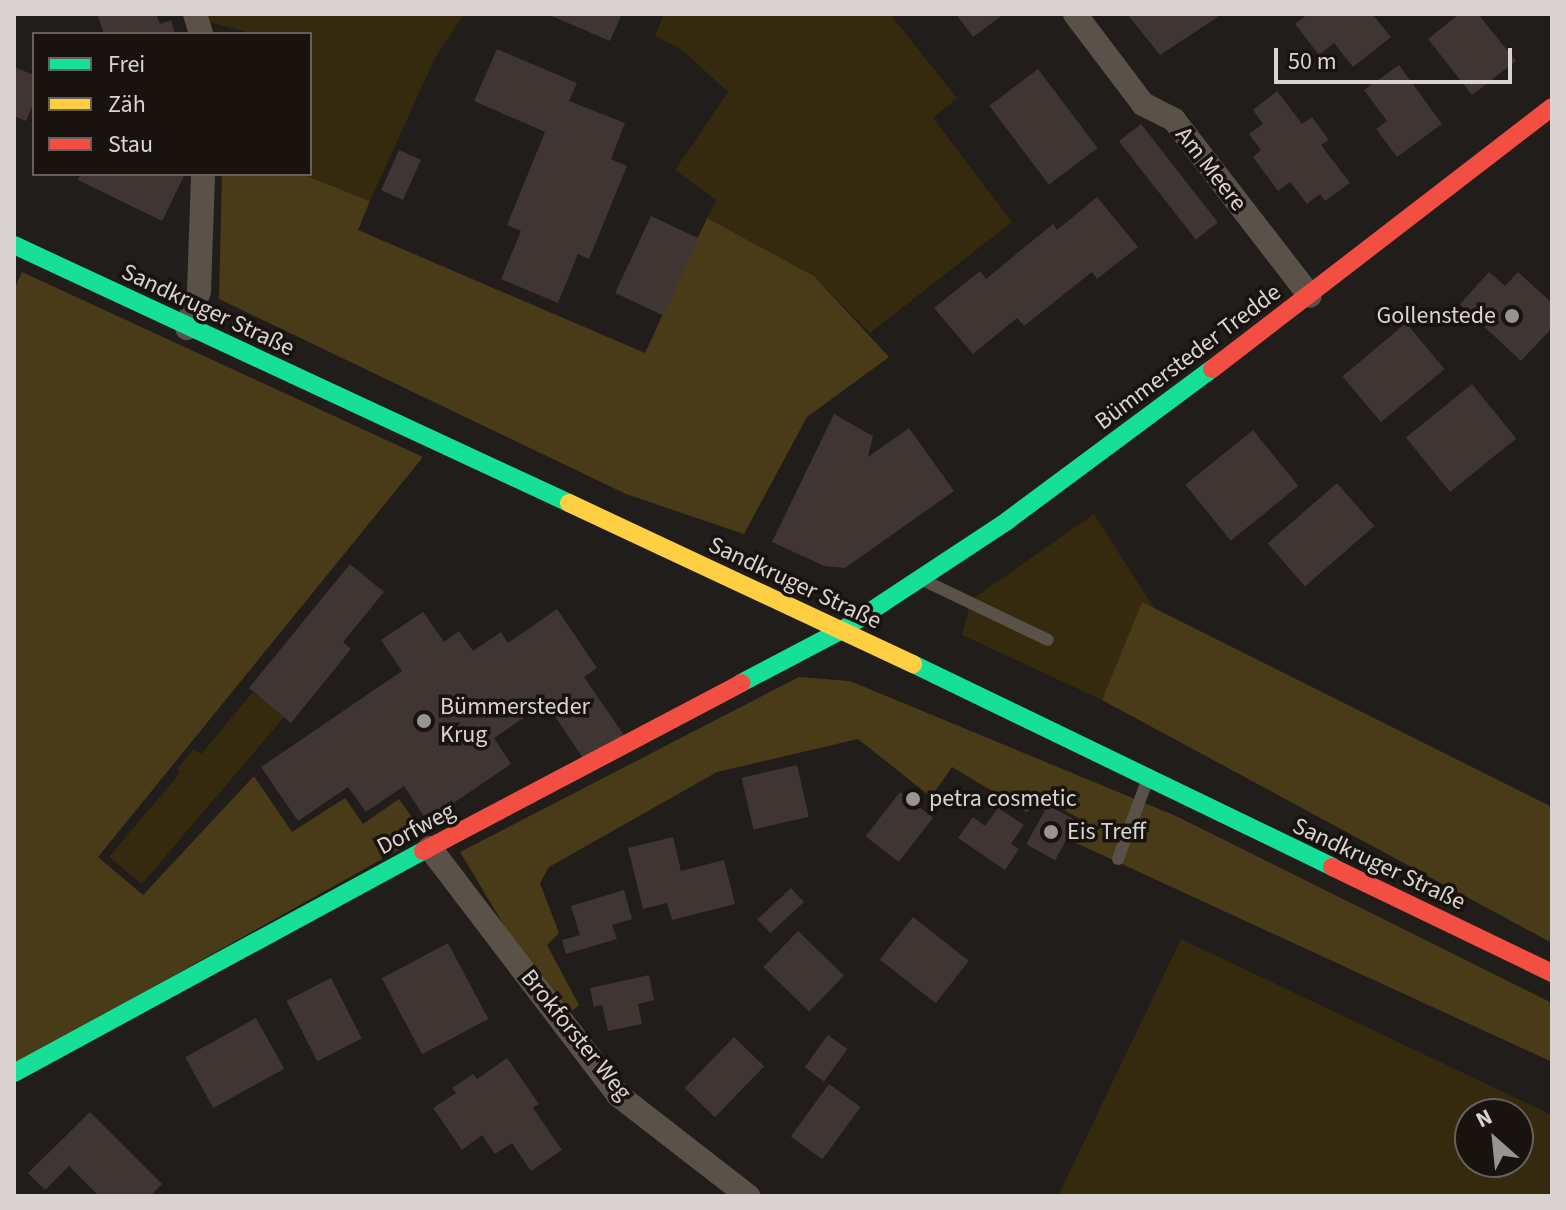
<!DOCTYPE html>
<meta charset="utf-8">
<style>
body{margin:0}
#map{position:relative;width:1566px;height:1210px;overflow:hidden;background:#201d1a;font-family:"Source Sans 3",sans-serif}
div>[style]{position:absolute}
.green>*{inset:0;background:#352a0d}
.forest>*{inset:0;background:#493b18}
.building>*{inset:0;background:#3f3532;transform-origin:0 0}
.lane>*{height:12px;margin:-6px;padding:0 6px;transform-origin:6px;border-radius:6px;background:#5a5249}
.street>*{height:24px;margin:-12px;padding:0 12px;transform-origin:12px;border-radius:12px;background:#5a5249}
.fast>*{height:18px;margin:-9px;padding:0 9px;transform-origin:9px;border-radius:9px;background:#16e098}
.slow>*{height:18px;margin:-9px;padding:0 9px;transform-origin:9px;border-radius:9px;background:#ffcf43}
.jam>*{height:18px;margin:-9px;padding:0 9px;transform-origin:9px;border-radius:9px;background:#f24e42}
.dots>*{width:22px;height:22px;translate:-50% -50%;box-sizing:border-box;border:4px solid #19130f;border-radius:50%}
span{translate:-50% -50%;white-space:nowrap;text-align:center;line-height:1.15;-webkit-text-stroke:7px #19130f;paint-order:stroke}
.street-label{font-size:24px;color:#d9d4d1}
.poi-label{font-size:24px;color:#d9d4d1}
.right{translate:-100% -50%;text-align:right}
.left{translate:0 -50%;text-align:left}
.frame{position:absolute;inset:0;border:16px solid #d9d4d1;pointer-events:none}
.legend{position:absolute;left:32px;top:32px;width:280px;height:144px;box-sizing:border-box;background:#19130f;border:2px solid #66605d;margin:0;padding:10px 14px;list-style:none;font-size:24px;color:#d9d4d1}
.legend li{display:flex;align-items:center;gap:16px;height:40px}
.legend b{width:40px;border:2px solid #66605d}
.north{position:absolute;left:1454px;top:1098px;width:80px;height:80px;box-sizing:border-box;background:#19130f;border:2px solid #66605d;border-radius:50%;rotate:333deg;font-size:22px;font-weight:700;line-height:32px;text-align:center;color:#d9d4d1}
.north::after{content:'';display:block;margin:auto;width:28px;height:36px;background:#989491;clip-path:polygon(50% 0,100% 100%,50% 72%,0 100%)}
.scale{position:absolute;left:1274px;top:48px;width:238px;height:36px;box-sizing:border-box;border:4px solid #d9d4d1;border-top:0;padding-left:10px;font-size:24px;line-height:28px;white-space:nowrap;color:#d9d4d1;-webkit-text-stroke:6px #19130f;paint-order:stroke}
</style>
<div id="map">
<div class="green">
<i style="clip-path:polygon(198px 14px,464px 14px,434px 60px,370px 201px,302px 174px,310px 174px,310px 34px,251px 33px,200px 20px)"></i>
<i style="clip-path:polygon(664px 14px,890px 14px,957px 98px,933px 118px,1012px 222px,870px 333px,814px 276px,707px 218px,716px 200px,675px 170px,728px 92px,681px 49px,655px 36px)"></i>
<i style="clip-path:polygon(1094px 514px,1154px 608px,1142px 603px,1102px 700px,962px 635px,971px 600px)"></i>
<i style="clip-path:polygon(253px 692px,284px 717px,142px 884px,109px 857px,180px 773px,177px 769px,194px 749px,201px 754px)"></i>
<i style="clip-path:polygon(evenodd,1181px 939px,1552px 1115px,1552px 1196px,1058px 1196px,1181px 939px,1518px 1114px,1518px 1162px,1470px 1162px,1470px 1114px,1518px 1114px)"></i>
</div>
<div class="forest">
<i style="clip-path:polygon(222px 174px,302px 174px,370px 201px,358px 230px,645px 353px,707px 218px,814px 276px,889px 357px,807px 417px,744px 534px,626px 494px,219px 299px)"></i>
<i style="clip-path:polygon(22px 272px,423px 457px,98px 857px,143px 895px,254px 776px,292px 832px,345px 798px,363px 824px,399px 799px,425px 835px,14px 1065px,14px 290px)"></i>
<i style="clip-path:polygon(1142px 602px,1552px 807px,1552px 943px,1102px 700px)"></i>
<i style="clip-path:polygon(799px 677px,850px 681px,1176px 816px,1552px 1003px,1552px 1062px,1074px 842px,1085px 822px,1042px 797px,1027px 812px,952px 767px,931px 797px,858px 739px,717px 772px,549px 867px,540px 883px,559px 933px,547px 945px,579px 1005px,561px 1020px,460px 852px)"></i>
</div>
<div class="building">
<i style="clip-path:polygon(97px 14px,156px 14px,160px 24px,171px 20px,175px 34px,104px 34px)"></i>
<i style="clip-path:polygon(547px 14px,622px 14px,610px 41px)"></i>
<i style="clip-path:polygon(956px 14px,1004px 14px,973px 37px)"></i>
<i style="clip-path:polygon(1127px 14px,1215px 14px,1218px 17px,1160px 55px)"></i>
<i style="clip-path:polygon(1308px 14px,1372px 14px,1391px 37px,1353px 67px,1334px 43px,1319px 55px,1295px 24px)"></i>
<i style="clip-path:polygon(1459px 14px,1478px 14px,1516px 61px,1472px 95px,1428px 39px)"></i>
<i style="clip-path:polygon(497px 49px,577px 83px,569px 101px,625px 123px,611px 159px,627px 166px,589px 259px,578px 254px,558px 303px,501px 279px,521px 231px,507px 225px,545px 132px,474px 101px)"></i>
<i style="clip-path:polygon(1399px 65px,1442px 124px,1397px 157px,1376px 129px,1387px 121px,1364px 90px)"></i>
<i style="clip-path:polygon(14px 67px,34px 75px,34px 102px,26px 121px,14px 116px)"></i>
<i style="left:1038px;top:69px;width:99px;height:61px;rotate:53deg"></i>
<i style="clip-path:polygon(1277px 91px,1302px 124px,1312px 117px,1329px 140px,1321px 145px,1350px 183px,1325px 201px,1320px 194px,1307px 204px,1290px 182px,1278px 191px,1253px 157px,1261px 150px,1249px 134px,1263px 124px,1253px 110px)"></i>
<i style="left:1141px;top:124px;width:125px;height:28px;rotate:52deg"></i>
<i style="left:399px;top:150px;width:24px;height:44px;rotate:24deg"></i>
<i style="clip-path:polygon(80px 174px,185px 174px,162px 221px,78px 180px)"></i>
<i style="clip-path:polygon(1097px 197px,1138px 247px,1097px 279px,1092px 272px,1024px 326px,1017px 318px,973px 354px,934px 308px,980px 271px,986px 279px,1053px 224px,1057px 230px)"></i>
<i style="left:651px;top:216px;width:53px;height:85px;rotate:25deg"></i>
<i style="clip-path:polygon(1489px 272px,1505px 286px,1518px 272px,1552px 303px,1552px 328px,1521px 361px,1460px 304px)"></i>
<i style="left:1406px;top:323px;width:60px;height:83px;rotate:50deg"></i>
<i style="left:1472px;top:384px;width:70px;height:85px;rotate:51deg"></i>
<i style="clip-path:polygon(834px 414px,873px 436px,868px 457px,909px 428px,954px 491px,845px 568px,824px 566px,772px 542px)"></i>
<i style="left:1253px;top:430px;width:72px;height:87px;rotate:51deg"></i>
<i style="left:1337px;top:483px;width:57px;height:92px;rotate:49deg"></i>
<i style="clip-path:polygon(350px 564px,384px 592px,343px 642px,351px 649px,291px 723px,249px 688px)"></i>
<i style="clip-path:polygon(557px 609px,597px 668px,584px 677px,626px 738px,587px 764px,546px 703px,494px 738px,511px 764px,427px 821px,404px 786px,366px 812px,348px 787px,298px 821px,261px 767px,402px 671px,381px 640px,423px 612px,444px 642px,459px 631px,473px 651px,501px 632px,508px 643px)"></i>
<i style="left:797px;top:765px;width:53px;height:57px;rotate:77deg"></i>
<i style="left:900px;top:792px;width:42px;height:56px;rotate:38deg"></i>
<i style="left:1048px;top:805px;width:33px;height:45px;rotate:29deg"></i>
<i style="clip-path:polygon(998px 808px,1024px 825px,1011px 844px,1019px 849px,1005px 870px,958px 838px,973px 817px,985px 826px)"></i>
<i style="clip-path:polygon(673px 837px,681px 871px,724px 860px,735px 904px,672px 920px,667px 903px,643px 909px,628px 848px)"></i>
<i style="left:791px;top:888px;width:19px;height:46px;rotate:47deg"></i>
<i style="clip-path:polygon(624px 890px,632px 919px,612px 925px,617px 939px,566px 954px,562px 940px,580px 935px,571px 906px)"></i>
<i style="left:913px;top:917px;width:71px;height:54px;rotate:38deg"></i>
<i style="left:798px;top:931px;width:64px;height:50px;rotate:44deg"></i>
<i style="left:448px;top:943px;width:86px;height:75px;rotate:62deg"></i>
<i style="clip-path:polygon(649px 975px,654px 1000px,638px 1004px,642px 1024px,608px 1031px,602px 1005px,594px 1007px,590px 988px)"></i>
<i style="left:331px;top:978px;width:68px;height:50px;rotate:63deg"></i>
<i style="left:256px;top:1018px;width:58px;height:81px;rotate:61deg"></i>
<i style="left:828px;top:1035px;width:24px;height:40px;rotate:36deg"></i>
<i style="left:734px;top:1037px;width:42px;height:71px;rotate:44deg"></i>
<i style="clip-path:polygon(507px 1058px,539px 1104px,533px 1108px,562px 1150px,531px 1171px,512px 1143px,495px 1154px,482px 1135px,462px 1150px,433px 1108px,456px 1093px,452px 1088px,473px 1074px,477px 1079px)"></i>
<i style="left:829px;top:1084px;width:39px;height:65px;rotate:36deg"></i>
<i style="clip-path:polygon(90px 1112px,162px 1184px,150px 1196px,99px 1196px,69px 1166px,45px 1190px,28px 1173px)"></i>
</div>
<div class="lane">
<i style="left:925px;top:581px;width:136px;rotate:25.6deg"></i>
<i style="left:1118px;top:859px;width:83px;rotate:-69.6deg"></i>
</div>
<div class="street">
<i style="left:195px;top:14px;width:21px;rotate:73deg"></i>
<i style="left:1075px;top:14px;width:113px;rotate:52.9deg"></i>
<i style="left:1143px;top:104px;width:35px;rotate:27deg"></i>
<i style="left:1174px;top:120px;width:222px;rotate:52.3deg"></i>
<i style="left:187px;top:328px;width:39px;rotate:-72deg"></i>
<i style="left:199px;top:291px;width:117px;rotate:-88deg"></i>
<i style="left:430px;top:848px;width:310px;rotate:52.7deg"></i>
<i style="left:618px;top:1095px;width:165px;rotate:37.8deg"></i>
</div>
<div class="fast">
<i style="left:14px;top:245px;width:612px;rotate:24.93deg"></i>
<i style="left:913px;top:664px;width:466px;rotate:25.8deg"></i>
<i style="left:741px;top:683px;width:114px;rotate:-27.7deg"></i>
<i style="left:842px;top:630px;width:198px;rotate:-33.4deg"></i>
<i style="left:1007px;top:521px;width:255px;rotate:-36.6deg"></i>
<i style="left:14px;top:1073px;width:465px;rotate:-28.5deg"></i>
</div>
<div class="slow">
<i style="left:569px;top:503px;width:380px;rotate:25.1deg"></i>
</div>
<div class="jam">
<i style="left:1212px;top:369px;width:429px;rotate:-37.6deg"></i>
<i style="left:423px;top:851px;width:360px;rotate:-27.8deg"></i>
<i style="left:1332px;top:867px;width:244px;rotate:25.7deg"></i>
</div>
<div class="dots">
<i style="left:1512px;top:316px;background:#989491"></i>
<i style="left:424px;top:721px;background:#989491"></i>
<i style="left:913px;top:799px;background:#989491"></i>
<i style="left:1051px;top:832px;background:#989491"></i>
</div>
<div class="street-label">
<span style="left:1211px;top:169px;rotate:52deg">Am Meere</span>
<span style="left:208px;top:310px;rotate:25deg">Sandkruger Straße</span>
<span style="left:1188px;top:357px;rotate:-37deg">Bümmersteder Tredde</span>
<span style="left:795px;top:583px;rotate:25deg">Sandkruger Straße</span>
<span style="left:416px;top:829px;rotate:-28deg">Dorfweg</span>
<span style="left:1379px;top:864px;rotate:25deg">Sandkruger Straße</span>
<span style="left:576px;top:1035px;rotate:51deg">Brokforster Weg</span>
</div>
<div class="poi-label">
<span class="right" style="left:1496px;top:316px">Gollenstede</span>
<span class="left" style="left:440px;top:721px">Bümmersteder<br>Krug</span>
<span class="left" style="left:929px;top:799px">petra cosmetic</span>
<span class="left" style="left:1067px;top:832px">Eis Treff</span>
</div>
<div class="frame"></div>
<ul class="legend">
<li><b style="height:10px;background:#16e098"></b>Frei</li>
<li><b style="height:10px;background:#ffcf43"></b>Zäh</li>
<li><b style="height:10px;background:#f24e42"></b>Stau</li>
</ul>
<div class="north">N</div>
<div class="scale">50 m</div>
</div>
